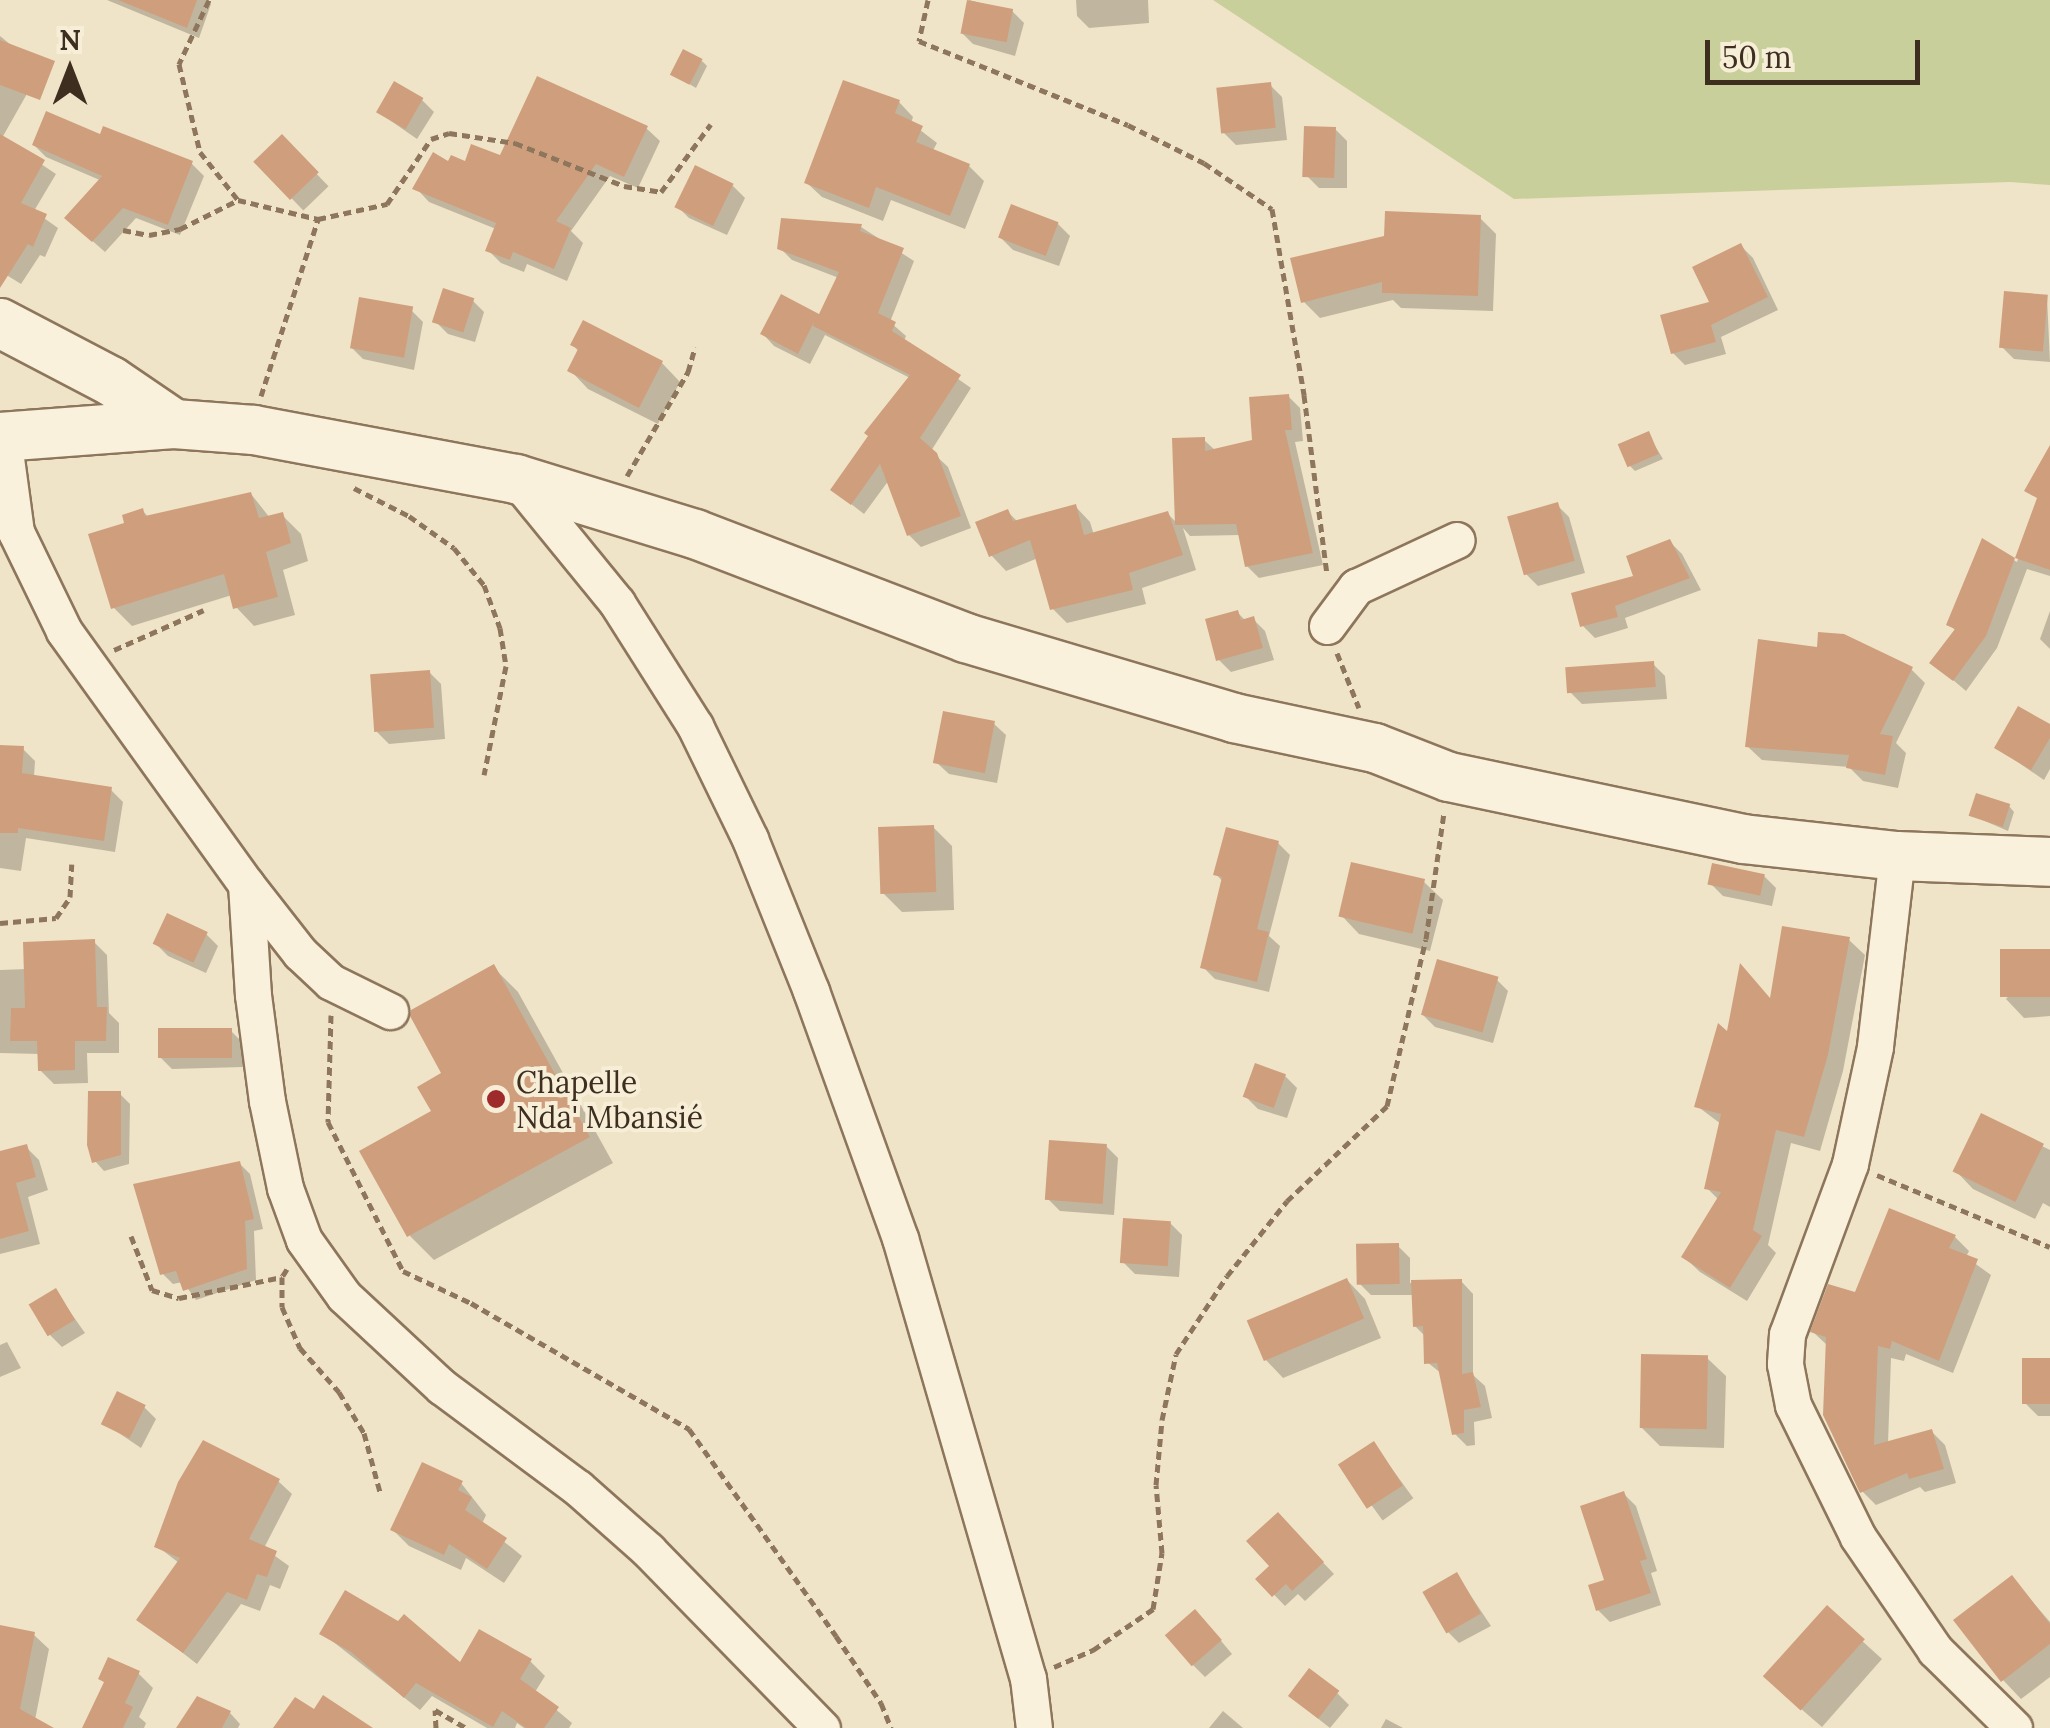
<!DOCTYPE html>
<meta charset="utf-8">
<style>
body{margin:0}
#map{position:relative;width:2050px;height:1728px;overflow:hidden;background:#f0e4c8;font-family:Lora,serif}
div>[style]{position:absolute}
.green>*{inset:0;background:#c9cf9b}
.shadow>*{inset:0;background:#0003;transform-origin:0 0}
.building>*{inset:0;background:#cf9f7d;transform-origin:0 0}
.path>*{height:5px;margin-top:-2.5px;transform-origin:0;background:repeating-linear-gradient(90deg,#8d765c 0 8px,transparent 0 13px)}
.roads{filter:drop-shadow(2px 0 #8d765c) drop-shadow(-2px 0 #8d765c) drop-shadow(0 2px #8d765c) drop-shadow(0 -2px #8d765c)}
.minor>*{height:35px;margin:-17.5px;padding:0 17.5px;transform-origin:17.5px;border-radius:17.5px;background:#faf1dc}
.secondary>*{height:48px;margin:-24px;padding:0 24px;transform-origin:24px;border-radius:24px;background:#faf1dc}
.dots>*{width:28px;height:28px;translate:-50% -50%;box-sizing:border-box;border:5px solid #f7eed8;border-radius:50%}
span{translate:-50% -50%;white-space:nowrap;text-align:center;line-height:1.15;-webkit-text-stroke:8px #f7eed8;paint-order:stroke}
.poi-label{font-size:30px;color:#3d2e20}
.left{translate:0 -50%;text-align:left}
.north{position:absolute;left:20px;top:20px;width:100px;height:100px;-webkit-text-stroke:8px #f7eed8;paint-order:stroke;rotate:0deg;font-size:28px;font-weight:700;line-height:40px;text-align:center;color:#3d2e20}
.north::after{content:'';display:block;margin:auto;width:35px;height:45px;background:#3d2e20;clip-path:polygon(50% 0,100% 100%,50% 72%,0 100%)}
.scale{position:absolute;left:1705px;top:40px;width:215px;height:45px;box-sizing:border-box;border:5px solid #3d2e20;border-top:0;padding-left:12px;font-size:30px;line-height:35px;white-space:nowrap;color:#3d2e20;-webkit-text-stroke:8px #f7eed8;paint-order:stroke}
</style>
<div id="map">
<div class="green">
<i style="clip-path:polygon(1213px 0,2050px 0,2050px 185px,2010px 182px,1514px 199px)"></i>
</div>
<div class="shadow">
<i style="clip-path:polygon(107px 0,206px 0,211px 4px,199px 38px)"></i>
<i style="clip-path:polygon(969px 0,1012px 11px,1024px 23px,1015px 56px,973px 44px,961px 32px)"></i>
<i style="clip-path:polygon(1076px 0,1148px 0,1149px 23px,1089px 28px,1077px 16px)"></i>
<i style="clip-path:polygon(0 36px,33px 63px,28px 92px,2px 138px,56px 174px,34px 211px,58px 228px,45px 257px,40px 255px,21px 284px,0 271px)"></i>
<i style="clip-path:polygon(702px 61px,707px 66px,696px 88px,674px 75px)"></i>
<i style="clip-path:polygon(1270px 85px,1282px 97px,1287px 140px,1236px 145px,1224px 133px)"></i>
<i style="clip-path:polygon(422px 100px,434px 112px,417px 139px,378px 112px)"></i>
<i style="clip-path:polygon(899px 102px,913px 117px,911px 123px,937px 143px,932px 152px,969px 166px,984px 181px,965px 229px,891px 200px,883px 221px,822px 197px,807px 183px)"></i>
<i style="clip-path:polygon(646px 128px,660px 141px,638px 188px,610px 176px,571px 231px,583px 243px,567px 281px,527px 264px,524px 272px,501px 263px,488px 250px,496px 229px,429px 202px,416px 188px,449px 165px)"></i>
<i style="clip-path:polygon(1335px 129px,1347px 141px,1347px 188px,1319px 188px,1307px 176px)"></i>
<i style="clip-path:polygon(101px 137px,192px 164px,204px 176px,180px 235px,136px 218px,105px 252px,80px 230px,102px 181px,46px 157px,34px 145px)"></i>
<i style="left:282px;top:138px;width:67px;height:35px;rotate:46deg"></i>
<i style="clip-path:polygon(733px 186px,745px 198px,727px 235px,689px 218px,677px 206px)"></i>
<i style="clip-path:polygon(1480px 218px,1496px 234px,1493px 311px,1401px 308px,1393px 300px,1320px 318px,1303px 301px)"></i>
<i style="clip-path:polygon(1058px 224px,1070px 236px,1059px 266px,1013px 250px,1001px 238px)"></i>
<i style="clip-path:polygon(861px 227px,914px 261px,890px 322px,906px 336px,904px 341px,971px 388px,931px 451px,948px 467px,971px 528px,921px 547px,909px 535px,889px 480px,864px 514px,833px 490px,910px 378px,825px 335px,810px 364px,774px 346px,763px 334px,820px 317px,839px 278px,792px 260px,780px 248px)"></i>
<i style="clip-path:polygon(1741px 246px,1753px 258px,1778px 310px,1721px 337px,1726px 354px,1685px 365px,1673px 353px,1712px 303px)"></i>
<i style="clip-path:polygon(2047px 297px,2050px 362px,2014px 359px,2002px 347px)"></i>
<i style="clip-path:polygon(472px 300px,484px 312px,475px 342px,448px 334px,436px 322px)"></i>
<i style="clip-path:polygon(411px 310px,423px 322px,414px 370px,363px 359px,351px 347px)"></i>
<i style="clip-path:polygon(573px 345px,662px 363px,680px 382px,658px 424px,588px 389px,570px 370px,579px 352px)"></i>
<i style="clip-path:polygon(1288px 396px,1300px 408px,1303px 441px,1295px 442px,1323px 565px,1259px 578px,1247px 566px,1241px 535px,1190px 536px,1183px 528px,1196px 570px,1142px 588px,1146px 604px,1067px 623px,1052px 608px,1038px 558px,1006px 571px,991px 555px,1008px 512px,1018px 522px,1075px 506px,1090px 522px,1094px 535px,1168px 514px,1178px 524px,1204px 440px,1216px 451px,1255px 442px)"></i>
<i style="clip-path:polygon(1648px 434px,1663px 459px,1635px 471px,1630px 466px)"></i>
<i style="clip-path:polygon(251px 494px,270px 518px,282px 515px,301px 534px,308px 561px,283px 570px,295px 615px,254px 626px,236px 607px,232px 595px,132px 626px,113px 607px,127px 524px,143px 511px,149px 518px)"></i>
<i style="clip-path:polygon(1557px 505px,1569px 517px,1585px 573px,1538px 586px,1526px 574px)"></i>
<i style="clip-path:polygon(2030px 523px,2050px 530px,2050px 576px,2027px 569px,1997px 648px,1966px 691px,1933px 663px,1956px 631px,1949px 624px,1983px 542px,2017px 562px)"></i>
<i style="clip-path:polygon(1670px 542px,1682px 554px,1701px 590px,1625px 618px,1628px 628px,1595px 638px,1583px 626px)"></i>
<i style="clip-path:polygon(2050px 611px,2050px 649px,2040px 639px)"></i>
<i style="clip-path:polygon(1237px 612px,1246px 621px,1253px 619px,1265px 631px,1274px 660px,1231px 672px,1219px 660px)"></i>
<i style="clip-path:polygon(1653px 664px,1665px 676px,1667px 699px,1582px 704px,1570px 692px)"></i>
<i style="clip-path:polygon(1911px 669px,1925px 683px,1896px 743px,1906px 753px,1898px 788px,1863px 781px,1849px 767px,1762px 760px,1747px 746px)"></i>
<i style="clip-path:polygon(429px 672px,441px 684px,445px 739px,389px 744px,377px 732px)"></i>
<i style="clip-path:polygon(993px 723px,1006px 735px,997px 783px,949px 774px,936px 762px)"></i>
<i style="clip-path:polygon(2050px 727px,2050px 769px,2044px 780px,1997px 748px)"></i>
<i style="clip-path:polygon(0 747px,23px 749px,35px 761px,34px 777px,111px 790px,123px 802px,115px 852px,26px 838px,21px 871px,0 868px)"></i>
<i style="clip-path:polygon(2009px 806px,2014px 812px,2008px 831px,1971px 815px)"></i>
<i style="clip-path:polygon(933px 827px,952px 846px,954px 910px,902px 912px,883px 893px)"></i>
<i style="clip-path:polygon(1278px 843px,1290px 855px,1269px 936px,1280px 946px,1269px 992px,1215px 979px,1203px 967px,1223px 882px,1216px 874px)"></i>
<i style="clip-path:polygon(1764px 876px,1776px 888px,1772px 906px,1723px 896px,1711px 884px)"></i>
<i style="clip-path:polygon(1424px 882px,1443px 900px,1430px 951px,1359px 934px,1341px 915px)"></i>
<i style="clip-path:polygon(206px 934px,218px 946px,206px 973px,168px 956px,156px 944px)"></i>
<i style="clip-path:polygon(1849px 940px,1865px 955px,1843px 1071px,1820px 1151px,1791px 1143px,1768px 1245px,1776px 1253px,1747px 1301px,1700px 1272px,1684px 1257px,1719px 1200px,1707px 1188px,1721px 1124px,1697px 1106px,1728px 1036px)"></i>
<i style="clip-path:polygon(94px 942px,107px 955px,109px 1013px,119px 1023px,119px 1053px,87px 1053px,88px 1083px,54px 1084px,40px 1070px,40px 1054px,0 1053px,0 970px,27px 969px)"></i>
<i style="clip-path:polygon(2050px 951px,2050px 1016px,2024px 1018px,2006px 999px)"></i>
<i style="clip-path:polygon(493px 967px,518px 992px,613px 1163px,434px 1260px,410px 1236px,434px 1112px,445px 1074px)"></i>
<i style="clip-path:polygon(1496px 979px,1508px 991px,1493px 1043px,1435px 1027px,1423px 1015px)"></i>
<i style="clip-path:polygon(231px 1031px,243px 1043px,243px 1067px,172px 1069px,160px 1057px)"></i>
<i style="clip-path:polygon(1285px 1076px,1297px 1088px,1287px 1118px,1258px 1109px,1246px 1097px)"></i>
<i style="clip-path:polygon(120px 1094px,130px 1104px,129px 1164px,104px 1171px,95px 1161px)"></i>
<i style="clip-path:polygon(1982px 1116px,2050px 1150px,2050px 1207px,2043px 1203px,2035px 1219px,1973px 1189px,1955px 1170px)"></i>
<i style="clip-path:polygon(1106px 1146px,1118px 1158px,1114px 1215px,1060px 1211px,1048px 1199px)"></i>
<i style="clip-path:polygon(26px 1147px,39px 1160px,48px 1190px,28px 1197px,40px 1244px,0 1254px,0 1153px)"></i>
<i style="clip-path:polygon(240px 1164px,250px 1174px,263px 1229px,254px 1231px,256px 1280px,196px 1300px,183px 1282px,173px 1284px,163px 1274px)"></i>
<i style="clip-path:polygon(1890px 1211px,1955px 1237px,1969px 1251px,1966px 1257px,1991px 1275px,1953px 1373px,1906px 1354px,1904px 1361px,1891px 1358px,1888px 1444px,1931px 1431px,1945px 1445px,1956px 1483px,1925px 1492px,1920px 1487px,1876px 1505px,1862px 1491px,1827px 1345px,1813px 1332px,1857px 1295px)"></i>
<i style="clip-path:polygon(1170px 1223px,1182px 1235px,1179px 1277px,1135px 1274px,1123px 1262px)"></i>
<i style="clip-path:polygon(1398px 1246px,1410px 1258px,1410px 1283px,1461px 1281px,1473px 1294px,1473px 1375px,1485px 1386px,1492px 1418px,1474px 1422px,1475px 1445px,1467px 1446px,1455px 1434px,1442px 1374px,1427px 1362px,1426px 1337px,1415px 1326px,1414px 1295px,1371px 1295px,1359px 1283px)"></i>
<i style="clip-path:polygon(1347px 1280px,1365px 1299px,1381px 1338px,1283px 1378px,1265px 1359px)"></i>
<i style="clip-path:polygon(56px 1292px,85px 1333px,62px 1347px,50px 1335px)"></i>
<i style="clip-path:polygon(7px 1342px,21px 1368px,0 1377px,0 1345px)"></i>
<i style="clip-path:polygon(1707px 1358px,1726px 1376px,1724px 1448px,1660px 1446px,1641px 1427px)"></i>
<i style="clip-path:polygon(2050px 1360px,2050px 1416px,2038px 1416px,2026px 1404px)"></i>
<i style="clip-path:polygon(144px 1407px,156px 1419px,141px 1448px,104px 1423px)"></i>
<i style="left:1374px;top:1444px;width:67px;height:38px;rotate:54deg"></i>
<i style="clip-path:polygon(278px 1481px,292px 1494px,264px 1548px,289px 1566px,280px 1589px,270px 1585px,260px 1611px,241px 1604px,197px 1664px,139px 1619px,179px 1563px,157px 1546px)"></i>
<i style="clip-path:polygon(461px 1483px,486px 1515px,482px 1524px,522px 1556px,504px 1583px,466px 1558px,461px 1570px,409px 1546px,393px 1530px)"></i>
<i style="clip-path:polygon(1624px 1494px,1636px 1506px,1657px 1571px,1651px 1573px,1661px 1605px,1610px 1622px,1598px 1610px)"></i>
<i style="clip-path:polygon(1278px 1515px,1334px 1574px,1305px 1601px,1298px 1594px,1285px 1606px,1259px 1579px,1273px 1566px)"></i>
<i style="clip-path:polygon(1457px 1575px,1491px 1626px,1459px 1643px,1447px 1631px)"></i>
<i style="clip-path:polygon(2012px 1578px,2050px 1622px,2050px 1677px,2021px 1699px,2003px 1680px)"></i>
<i style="clip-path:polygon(1827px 1609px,1882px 1659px,1822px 1727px,1785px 1695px)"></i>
<i style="clip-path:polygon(1207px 1624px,1232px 1654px,1205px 1677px,1193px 1665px)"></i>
<i style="clip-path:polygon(0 1627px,34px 1635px,49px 1649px,35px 1720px,49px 1728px,0 1728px)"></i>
<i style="clip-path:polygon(322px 1633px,460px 1666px,530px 1661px,545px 1676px,535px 1692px,572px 1723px,569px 1728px,524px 1728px,517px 1723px,515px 1728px,487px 1728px,432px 1696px,420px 1710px)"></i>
<i style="clip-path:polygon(138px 1673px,153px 1688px,139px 1717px,146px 1723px,144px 1728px,85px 1728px,106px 1684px,101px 1679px)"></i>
<i style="clip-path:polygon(1337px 1693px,1349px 1705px,1330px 1728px,1302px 1706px)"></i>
<i style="clip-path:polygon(1223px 1711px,1243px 1728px,1209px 1728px)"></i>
<i style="clip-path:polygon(230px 1713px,240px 1724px,238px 1728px,179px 1728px)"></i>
<i style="clip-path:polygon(1386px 1719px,1403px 1728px,1381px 1728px)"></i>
</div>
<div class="building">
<i style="clip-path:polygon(118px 0,197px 0,187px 28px)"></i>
<i style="left:967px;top:0;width:47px;height:34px;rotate:11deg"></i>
<i style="clip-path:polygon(0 40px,55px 61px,40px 100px,0 85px)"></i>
<i style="left:683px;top:49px;width:22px;height:29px;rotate:27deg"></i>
<i style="clip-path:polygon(537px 76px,648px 126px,624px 177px,596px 164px,556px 221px,571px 228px,554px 269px,513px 252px,510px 260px,485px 251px,496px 223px,412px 189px,433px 152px,448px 161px,451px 155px,465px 161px,471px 144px,500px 155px)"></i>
<i style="clip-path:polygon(843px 80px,900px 100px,895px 113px,923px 126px,916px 142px,970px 164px,950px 216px,876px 187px,869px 208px,804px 183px)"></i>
<i style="left:394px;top:81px;width:34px;height:36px;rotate:30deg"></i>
<i style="left:1271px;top:82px;width:46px;height:55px;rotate:84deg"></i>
<i style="clip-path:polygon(46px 111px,100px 134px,103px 126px,193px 161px,168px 225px,123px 208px,92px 242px,64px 218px,102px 176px,32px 145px)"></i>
<i style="left:1304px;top:126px;width:32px;height:51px;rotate:2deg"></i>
<i style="clip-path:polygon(0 134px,45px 160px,21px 203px,47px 214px,33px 247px,28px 244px,0 288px)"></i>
<i style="left:282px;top:134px;width:53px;height:40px;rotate:46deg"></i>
<i style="left:695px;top:165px;width:43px;height:47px;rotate:26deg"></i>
<i style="left:1011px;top:204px;width:51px;height:36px;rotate:21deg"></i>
<i style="clip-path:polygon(1385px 211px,1481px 215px,1478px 296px,1382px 293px,1382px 282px,1301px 303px,1290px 258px,1384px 236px)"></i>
<i style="clip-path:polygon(781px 218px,862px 224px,860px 231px,904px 248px,878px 313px,896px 322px,892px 331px,961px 375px,920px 438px,937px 453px,961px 516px,907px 536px,880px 464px,851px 505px,830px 490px,868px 436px,864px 433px,910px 375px,813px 326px,814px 322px,798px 354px,760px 334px,781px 294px,819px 314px,839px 272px,777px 249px)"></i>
<i style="clip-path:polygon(1741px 243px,1768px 297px,1711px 325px,1716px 342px,1671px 354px,1660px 315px,1709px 302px,1692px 267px)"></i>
<i style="left:443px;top:288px;width:33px;height:36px;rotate:18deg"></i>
<i style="left:2004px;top:291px;width:44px;height:57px;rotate:5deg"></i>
<i style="left:359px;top:297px;width:55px;height:52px;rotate:10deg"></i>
<i style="clip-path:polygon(583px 320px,663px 361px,639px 408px,567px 371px,578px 349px,570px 345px)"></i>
<i style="clip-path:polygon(1289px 394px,1292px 430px,1285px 430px,1313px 553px,1245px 567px,1236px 524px,1175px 525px,1172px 438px,1205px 437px,1205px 451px,1252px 440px,1249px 397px)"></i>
<i style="left:1649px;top:431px;width:25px;height:34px;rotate:67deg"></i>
<i style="clip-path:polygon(2050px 445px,2050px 570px,2015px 558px,2037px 498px,2024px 491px)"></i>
<i style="clip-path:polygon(251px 492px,259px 518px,283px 512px,291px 543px,266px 552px,278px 597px,233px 609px,224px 574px,111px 609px,88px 534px,124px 523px,122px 515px,143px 508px,145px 516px)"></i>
<i style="left:1558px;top:502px;width:61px;height:53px;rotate:74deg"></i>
<i style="clip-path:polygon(1076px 504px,1084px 535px,1168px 511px,1183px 555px,1129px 573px,1133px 590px,1050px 610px,1030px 540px,989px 557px,975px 522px,1008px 509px,1013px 521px)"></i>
<i style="clip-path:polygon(1982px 538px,2015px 558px,1986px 636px,1953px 681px,1929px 663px,1955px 629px,1946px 625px)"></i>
<i style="clip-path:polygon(1670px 539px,1690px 578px,1615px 606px,1618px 617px,1580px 627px,1571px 593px,1633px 576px,1626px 556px)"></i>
<i style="clip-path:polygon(1238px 610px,1241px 620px,1254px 616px,1263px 648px,1216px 661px,1205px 619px)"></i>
<i style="clip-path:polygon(1818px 632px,1844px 634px,1913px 667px,1880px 734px,1893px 736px,1885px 775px,1846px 768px,1849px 755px,1745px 747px,1758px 639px,1817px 647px)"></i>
<i style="left:1654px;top:661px;width:26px;height:89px;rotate:86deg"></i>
<i style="left:430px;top:670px;width:58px;height:60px;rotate:86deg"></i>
<i style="clip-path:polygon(2018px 706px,2050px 724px,2050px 738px,2031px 770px,1994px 748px)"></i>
<i style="left:943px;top:711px;width:53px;height:53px;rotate:11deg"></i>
<i style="clip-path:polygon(0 745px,24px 746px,22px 773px,112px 787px,104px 841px,18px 828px,18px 833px,0 833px)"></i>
<i style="left:1976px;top:793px;width:36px;height:24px;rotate:18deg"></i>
<i style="left:934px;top:825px;width:67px;height:56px;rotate:88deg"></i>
<i style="clip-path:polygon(1226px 827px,1279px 841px,1257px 929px,1269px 932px,1257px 982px,1200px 968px,1222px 877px,1213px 875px)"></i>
<i style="left:1351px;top:862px;width:76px;height:56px;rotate:13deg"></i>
<i style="left:1712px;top:863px;width:54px;height:22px;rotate:12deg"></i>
<i style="left:167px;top:913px;width:45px;height:34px;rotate:25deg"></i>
<i style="clip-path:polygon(1782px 926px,1850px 937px,1828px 1055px,1804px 1137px,1776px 1130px,1753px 1230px,1762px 1236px,1730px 1288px,1681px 1257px,1721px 1192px,1704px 1189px,1721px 1114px,1694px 1107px,1718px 1023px,1727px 1031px,1740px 963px,1770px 998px)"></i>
<i style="clip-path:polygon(95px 939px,97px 1007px,107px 1007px,106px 1041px,75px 1041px,75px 1070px,38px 1071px,37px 1041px,10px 1041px,11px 1008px,25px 1008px,23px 942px)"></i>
<i style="left:2050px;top:949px;width:48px;height:50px;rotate:90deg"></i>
<i style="left:1437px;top:959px;width:64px;height:58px;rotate:16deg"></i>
<i style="clip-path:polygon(494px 964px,590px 1137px,407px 1237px,359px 1151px,431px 1111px,417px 1087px,441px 1073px,410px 1016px,411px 1010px)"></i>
<i style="left:158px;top:1028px;width:74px;height:30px"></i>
<i style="left:1255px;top:1063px;width:33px;height:36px;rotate:20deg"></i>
<i style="clip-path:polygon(88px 1091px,121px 1091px,121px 1155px,92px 1163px,87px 1145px)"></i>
<i style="left:1981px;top:1113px;width:70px;height:65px;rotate:26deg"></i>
<i style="left:1049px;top:1140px;width:58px;height:60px;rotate:4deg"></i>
<i style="clip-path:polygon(27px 1144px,36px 1177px,16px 1183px,29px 1231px,0 1239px,0 1151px)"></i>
<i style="clip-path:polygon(240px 1161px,254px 1219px,245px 1221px,247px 1269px,183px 1291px,176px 1271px,160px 1275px,133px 1184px)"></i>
<i style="clip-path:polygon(1889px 1208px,1956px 1235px,1949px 1248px,1978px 1259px,1939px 1361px,1892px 1341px,1890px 1349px,1878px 1346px,1874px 1445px,1932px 1429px,1944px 1469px,1909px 1479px,1907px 1473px,1860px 1493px,1823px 1415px,1826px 1337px,1810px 1332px,1828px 1284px,1855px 1292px)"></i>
<i style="left:1123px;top:1218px;width:48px;height:45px;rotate:4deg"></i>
<i style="left:1399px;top:1243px;width:41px;height:43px;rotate:89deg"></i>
<i style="left:1347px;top:1278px;width:44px;height:109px;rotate:67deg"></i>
<i style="clip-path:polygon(1462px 1279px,1462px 1374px,1473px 1372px,1481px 1407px,1464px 1410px,1464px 1433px,1452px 1435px,1437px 1363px,1424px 1364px,1423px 1326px,1413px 1327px,1411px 1280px)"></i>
<i style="left:56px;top:1288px;width:37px;height:32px;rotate:59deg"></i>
<i style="left:1641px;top:1354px;width:67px;height:74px;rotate:1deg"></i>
<i style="left:2050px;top:1358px;width:46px;height:28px;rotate:90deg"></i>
<i style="left:117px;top:1391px;width:32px;height:37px;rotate:26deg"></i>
<i style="clip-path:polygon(203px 1440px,280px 1479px,249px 1539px,277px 1551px,267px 1577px,257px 1574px,247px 1600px,227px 1592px,183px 1653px,136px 1620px,180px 1558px,154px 1547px,178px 1482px)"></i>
<i style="left:1374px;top:1441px;width:53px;height:43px;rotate:57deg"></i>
<i style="clip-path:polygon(422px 1462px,463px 1481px,458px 1490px,472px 1497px,465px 1510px,507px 1538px,487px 1569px,449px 1544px,444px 1555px,390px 1530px)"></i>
<i style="clip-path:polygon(1624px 1491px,1647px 1559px,1640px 1561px,1651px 1593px,1596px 1611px,1588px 1585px,1604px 1580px,1580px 1506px)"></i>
<i style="clip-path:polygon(1278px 1512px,1324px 1562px,1292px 1591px,1286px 1584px,1272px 1597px,1255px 1579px,1269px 1566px,1246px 1541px)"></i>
<i style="left:1457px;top:1572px;width:48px;height:40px;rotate:60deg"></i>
<i style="clip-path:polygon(2012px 1575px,2050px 1624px,2050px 1644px,2001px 1682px,1953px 1620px)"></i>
<i style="clip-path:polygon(345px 1590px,398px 1621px,404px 1614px,460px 1662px,479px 1629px,532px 1659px,520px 1679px,559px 1707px,544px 1728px,526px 1728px,502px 1711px,493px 1727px,416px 1683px,404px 1698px,351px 1652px,319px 1634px)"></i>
<i style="left:1827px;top:1605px;width:51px;height:96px;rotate:42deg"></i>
<i style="left:1195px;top:1609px;width:41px;height:40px;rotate:49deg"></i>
<i style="clip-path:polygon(0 1625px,35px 1632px,20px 1709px,54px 1728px,0 1728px)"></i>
<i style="clip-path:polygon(108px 1657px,140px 1671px,125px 1703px,133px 1707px,123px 1728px,82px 1728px,104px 1682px,98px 1679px)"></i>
<i style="left:1309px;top:1668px;width:38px;height:35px;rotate:37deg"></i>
<i style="clip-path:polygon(323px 1695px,373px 1728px,273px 1728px,295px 1697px,314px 1709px)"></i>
<i style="clip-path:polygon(197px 1696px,231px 1711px,222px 1728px,176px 1728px)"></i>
</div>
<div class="path">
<i style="left:209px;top:0;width:71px;rotate:115.1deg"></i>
<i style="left:179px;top:64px;width:90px;rotate:76.6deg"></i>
<i style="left:200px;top:152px;width:61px;rotate:51.6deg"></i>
<i style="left:238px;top:200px;width:82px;rotate:13.4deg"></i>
<i style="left:928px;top:0;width:42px;rotate:102.4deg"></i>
<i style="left:919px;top:41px;width:225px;rotate:21.9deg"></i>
<i style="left:1128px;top:125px;width:85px;rotate:26.6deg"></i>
<i style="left:1204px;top:163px;width:82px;rotate:34.1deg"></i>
<i style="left:1272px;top:209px;width:189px;rotate:80.2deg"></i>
<i style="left:1304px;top:395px;width:180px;rotate:82.7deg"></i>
<i style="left:123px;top:230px;width:26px;rotate:11deg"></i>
<i style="left:149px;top:235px;width:32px;rotate:-11deg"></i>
<i style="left:180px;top:229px;width:65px;rotate:-26.6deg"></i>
<i style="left:261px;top:396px;width:186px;rotate:-72.1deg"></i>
<i style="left:318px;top:219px;width:71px;rotate:-12.3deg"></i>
<i style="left:387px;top:204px;width:78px;rotate:-55.9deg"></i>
<i style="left:431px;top:139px;width:19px;rotate:-18deg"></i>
<i style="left:449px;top:133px;width:67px;rotate:8.6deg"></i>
<i style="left:515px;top:143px;width:117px;rotate:21.5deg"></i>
<i style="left:624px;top:186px;width:37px;rotate:9deg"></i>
<i style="left:661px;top:192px;width:84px;rotate:-53.7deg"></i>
<i style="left:627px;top:476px;width:121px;rotate:-59.6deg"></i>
<i style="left:688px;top:372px;width:26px;rotate:-74deg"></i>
<i style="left:354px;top:488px;width:62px;rotate:27deg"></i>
<i style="left:409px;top:516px;width:55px;rotate:35.4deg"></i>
<i style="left:454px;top:548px;width:48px;rotate:51deg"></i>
<i style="left:484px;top:585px;width:46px;rotate:69.6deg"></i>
<i style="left:500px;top:628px;width:38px;rotate:81deg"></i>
<i style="left:506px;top:666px;width:111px;rotate:101.4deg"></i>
<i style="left:114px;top:650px;width:98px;rotate:-24deg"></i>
<i style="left:1337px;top:653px;width:59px;rotate:68.2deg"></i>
<i style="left:0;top:923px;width:56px;rotate:-5.1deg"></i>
<i style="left:56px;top:918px;width:25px;rotate:-56deg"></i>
<i style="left:70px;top:897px;width:33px;rotate:-87deg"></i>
<i style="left:331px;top:1015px;width:107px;rotate:91.6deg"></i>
<i style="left:328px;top:1122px;width:167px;rotate:63.3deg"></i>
<i style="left:403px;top:1271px;width:75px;rotate:25.2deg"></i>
<i style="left:471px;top:1303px;width:252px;rotate:30deg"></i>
<i style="left:689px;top:1429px;width:254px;rotate:54.6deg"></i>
<i style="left:836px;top:1636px;width:81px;rotate:56.1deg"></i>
<i style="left:881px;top:1703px;width:27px;rotate:68deg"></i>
<i style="left:1877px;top:1175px;width:187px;rotate:22.6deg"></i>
<i style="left:131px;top:1236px;width:58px;rotate:68.7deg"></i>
<i style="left:152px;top:1290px;width:28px;rotate:17deg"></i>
<i style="left:179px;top:1298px;width:105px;rotate:-11.5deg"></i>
<i style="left:287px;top:1269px;width:9px;rotate:122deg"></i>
<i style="left:282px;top:1277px;width:30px;rotate:90deg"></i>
<i style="left:282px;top:1307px;width:45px;rotate:66.3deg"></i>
<i style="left:300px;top:1348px;width:59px;rotate:48.4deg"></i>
<i style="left:339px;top:1392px;width:48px;rotate:58.6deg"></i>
<i style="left:364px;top:1433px;width:61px;rotate:74.8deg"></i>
<i style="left:1054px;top:1667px;width:43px;rotate:-23.6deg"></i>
<i style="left:1093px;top:1650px;width:73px;rotate:-34.3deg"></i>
<i style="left:1153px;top:1609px;width:57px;rotate:-80.9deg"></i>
<i style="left:1162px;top:1553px;width:68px;rotate:-95deg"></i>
<i style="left:1156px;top:1485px;width:65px;rotate:-84.7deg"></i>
<i style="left:1162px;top:1420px;width:67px;rotate:-78deg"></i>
<i style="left:1176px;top:1354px;width:93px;rotate:-56.8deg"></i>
<i style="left:1227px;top:1276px;width:96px;rotate:-51.3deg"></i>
<i style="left:1287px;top:1201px;width:138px;rotate:-43.5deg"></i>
<i style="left:1387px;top:1106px;width:171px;rotate:-76.9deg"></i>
<i style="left:1426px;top:939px;width:127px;rotate:-81.9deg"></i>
<i style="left:436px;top:1728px;width:18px;rotate:-93deg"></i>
<i style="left:435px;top:1710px;width:36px;rotate:30deg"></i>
</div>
<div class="roads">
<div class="minor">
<i style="left:3px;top:436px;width:97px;rotate:82.3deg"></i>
<i style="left:16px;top:532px;width:110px;rotate:64.1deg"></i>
<i style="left:64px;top:631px;width:312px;rotate:54.3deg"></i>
<i style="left:246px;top:884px;width:111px;rotate:86.4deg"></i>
<i style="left:253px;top:995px;width:107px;rotate:82.5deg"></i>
<i style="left:267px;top:1101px;width:89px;rotate:78.3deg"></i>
<i style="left:285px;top:1188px;width:55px;rotate:69.9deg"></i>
<i style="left:304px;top:1240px;width:69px;rotate:54.5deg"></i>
<i style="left:344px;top:1296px;width:134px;rotate:42.9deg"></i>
<i style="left:442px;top:1387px;width:169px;rotate:36.6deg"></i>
<i style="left:578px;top:1488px;width:94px;rotate:41.5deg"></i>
<i style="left:648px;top:1550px;width:249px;rotate:45.7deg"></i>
<i style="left:516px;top:479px;width:160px;rotate:50.8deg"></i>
<i style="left:617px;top:603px;width:146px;rotate:57.6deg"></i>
<i style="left:695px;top:726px;width:126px;rotate:64deg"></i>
<i style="left:750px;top:839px;width:164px;rotate:68.1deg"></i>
<i style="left:811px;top:991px;width:263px;rotate:70.2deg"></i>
<i style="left:900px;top:1238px;width:458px;rotate:73.8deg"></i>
<i style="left:1028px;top:1678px;width:50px;rotate:83.2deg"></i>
<i style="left:1327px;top:626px;width:49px;rotate:-53.4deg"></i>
<i style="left:1356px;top:587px;width:111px;rotate:-25deg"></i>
<i style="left:1897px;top:856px;width:192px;rotate:96.6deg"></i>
<i style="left:1875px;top:1047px;width:120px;rotate:102.1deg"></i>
<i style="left:1850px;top:1164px;width:181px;rotate:110.3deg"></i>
<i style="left:1787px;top:1334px;width:30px;rotate:94deg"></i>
<i style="left:1785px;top:1364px;width:42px;rotate:79deg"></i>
<i style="left:1793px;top:1405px;width:147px;rotate:63.8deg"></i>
<i style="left:1858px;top:1537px;width:137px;rotate:55.7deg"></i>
<i style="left:1935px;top:1650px;width:111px;rotate:44.6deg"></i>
<i style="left:246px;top:884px;width:88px;rotate:52deg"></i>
<i style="left:300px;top:953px;width:42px;rotate:43.1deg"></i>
<i style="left:331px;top:982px;width:66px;rotate:26.2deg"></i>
</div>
<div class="secondary">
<i style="left:0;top:323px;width:125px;rotate:27.6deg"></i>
<i style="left:111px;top:381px;width:76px;rotate:34.3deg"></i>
<i style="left:0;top:437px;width:174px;rotate:-4.3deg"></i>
<i style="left:174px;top:424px;width:80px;rotate:4.3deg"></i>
<i style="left:254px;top:430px;width:267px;rotate:10.6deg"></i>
<i style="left:516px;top:479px;width:187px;rotate:17.1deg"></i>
<i style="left:695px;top:534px;width:290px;rotate:21deg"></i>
<i style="left:966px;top:638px;width:280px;rotate:16.6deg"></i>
<i style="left:1234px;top:718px;width:144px;rotate:12deg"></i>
<i style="left:1375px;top:748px;width:79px;rotate:21.4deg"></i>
<i style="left:1449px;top:777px;width:300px;rotate:11.9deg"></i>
<i style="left:1743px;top:839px;width:155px;rotate:6.3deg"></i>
<i style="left:1897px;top:856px;width:153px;rotate:2.2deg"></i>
</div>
</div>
<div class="dots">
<i style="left:496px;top:1099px;background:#9e2a2b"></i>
</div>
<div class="poi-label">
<span class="left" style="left:516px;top:1099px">Chapelle<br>Nda' Mbansié</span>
</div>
<div class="north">N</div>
<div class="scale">50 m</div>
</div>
